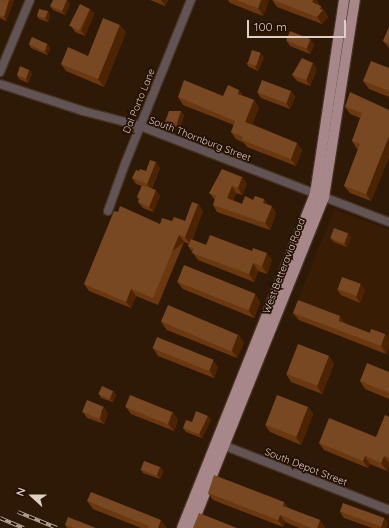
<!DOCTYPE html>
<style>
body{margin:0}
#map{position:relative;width:389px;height:528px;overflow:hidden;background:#2e1806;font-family:Quicksand,sans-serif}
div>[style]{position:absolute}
.built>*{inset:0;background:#381c04}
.roads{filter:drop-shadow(1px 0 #473221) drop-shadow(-1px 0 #473221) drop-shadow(0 1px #473221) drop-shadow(0 -1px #473221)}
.minor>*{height:8px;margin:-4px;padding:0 4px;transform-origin:4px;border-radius:4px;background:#625354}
.major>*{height:10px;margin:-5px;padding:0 5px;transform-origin:5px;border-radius:5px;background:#a78789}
.rail>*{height:3.5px;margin-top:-1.75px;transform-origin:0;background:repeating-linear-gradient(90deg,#240f00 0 6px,#b7a69a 0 12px);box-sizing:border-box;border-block:1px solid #b7a69a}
.wall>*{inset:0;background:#6b370e}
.shaded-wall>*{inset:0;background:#4d2402;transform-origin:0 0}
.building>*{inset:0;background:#774821;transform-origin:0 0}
span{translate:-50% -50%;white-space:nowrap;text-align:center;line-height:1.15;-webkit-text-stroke:3.5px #240f00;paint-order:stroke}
.street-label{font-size:10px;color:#dfd0c5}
.north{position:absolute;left:12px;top:476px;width:40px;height:40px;-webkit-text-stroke:3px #240f00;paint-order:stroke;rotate:291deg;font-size:11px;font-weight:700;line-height:16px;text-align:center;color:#dfd0c5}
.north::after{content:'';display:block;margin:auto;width:14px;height:18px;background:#dfd0c5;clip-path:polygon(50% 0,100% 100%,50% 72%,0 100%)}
.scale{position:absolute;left:247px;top:20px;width:99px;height:18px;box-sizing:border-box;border:2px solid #dfd0c5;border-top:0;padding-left:5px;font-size:12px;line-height:14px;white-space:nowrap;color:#dfd0c5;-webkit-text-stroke:3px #240f00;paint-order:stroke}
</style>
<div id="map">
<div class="built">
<i style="clip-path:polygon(334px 209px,389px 230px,389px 356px,291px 317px)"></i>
</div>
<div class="roads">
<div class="minor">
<i style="left:0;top:72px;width:78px;rotate:-67.4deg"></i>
<i style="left:0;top:84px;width:87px;rotate:18deg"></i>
<i style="left:83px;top:111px;width:59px;rotate:14.7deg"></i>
<i style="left:140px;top:126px;width:267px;rotate:21.1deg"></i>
<i style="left:108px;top:211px;width:50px;rotate:-70.1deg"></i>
<i style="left:125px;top:164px;width:177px;rotate:-68.1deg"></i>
<i style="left:220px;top:444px;width:181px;rotate:21.3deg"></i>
</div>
<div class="major">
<i style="left:182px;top:528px;width:360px;rotate:-68.3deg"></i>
<i style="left:315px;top:194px;width:196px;rotate:-81.5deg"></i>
<i style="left:191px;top:528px;width:357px;rotate:-68.1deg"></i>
<i style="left:324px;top:197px;width:199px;rotate:-81.1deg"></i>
</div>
</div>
<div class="rail">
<i style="left:18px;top:512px;width:42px;rotate:22.3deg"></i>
<i style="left:0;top:518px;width:26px;rotate:23deg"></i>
</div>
<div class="wall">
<i style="clip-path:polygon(0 0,14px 0,6px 21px,0 18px)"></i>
<i style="clip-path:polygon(150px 0,168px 0,165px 6px)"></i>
<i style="clip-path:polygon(228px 0,269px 0,263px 16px,230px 3px)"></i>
<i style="clip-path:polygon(272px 0,317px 0,319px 4px,319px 5px,326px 13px,326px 14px,328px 17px,322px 24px,277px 7px)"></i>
<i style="clip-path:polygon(70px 3px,65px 15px,53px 10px,50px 6px)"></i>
<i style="clip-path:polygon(90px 9px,94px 14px,85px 36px,75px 32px,71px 26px)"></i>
<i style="clip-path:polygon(48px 11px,50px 15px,48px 22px,39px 19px,37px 16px)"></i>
<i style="clip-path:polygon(389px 27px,389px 48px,383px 41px)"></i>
<i style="clip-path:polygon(126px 32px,104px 87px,66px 71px,61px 64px,88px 56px)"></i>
<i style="clip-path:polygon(310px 39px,314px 45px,310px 54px,290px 46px,286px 40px)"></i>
<i style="clip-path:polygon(29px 44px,50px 48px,47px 55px,31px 48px)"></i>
<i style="clip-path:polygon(264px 57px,258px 71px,249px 67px,246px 63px)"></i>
<i style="clip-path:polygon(389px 68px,389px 97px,369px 89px,363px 81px)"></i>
<i style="clip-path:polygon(317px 69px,310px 86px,297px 81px,292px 75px)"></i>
<i style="clip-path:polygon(29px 70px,32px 74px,28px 83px,19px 79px,17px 75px)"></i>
<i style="clip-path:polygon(291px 91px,295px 97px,290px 109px,261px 98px,257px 92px)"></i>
<i style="clip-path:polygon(223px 96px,244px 96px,254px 100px,259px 108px,252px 124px,297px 143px,302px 150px,296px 166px,247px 147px,244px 143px,236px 139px,231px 132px,234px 125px,183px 105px,178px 97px)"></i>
<i style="clip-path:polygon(345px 107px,389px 110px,389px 157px,371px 201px,350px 193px,344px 186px,358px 149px,357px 149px,352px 141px,360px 118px,350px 114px)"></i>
<i style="clip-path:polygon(184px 115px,180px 127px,168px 126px,165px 122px)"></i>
<i style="clip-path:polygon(160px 168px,152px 188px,160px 196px,153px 212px,143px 208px,138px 202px,139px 200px,137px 197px,142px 186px,136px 184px,132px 178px,139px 171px,146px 171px)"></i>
<i style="clip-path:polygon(242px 177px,247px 184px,242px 195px,236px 193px,233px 201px,242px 204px,253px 200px,264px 199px,268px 205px,276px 213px,270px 230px,217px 212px,213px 205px,215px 200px,209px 193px)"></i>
<i style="clip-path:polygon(198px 204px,203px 211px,192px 240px,206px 245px,272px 260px,267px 274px,258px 271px,254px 282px,198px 260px,188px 246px,189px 244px,184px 242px,158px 305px,136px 296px,131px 308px,89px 291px,84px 284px,160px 224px,172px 221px,185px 221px)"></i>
<i style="clip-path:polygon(351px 237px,347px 247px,334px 242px,331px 239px)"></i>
<i style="clip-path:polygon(177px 282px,255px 294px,260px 302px,254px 318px,183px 289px)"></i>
<i style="clip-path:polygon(337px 289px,365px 290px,360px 303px,341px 295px)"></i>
<i style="clip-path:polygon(293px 313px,346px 324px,370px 333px,385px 334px,389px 339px,389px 346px,386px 354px,299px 320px)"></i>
<i style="clip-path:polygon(161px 322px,244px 342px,237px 358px,167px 330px)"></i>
<i style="clip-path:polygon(153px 348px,218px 367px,214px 378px,158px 356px)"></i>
<i style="clip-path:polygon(329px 356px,334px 364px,322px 394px,291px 382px,286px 374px)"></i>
<i style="clip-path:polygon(389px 372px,389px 399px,365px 389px,360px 381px)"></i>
<i style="clip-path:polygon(113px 391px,116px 395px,113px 402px,101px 398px,99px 394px)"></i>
<i style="clip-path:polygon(126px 407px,178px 420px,174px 431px,131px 414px)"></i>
<i style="clip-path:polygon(308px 407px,313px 414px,301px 445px,270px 432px,265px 425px)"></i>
<i style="clip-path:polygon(83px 412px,108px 413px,104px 424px,87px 418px)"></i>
<i style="clip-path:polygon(389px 417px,389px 465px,387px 471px,370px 464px,368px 468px,324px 450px,319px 443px,376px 437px)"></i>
<i style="clip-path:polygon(211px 420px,202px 438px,186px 432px,183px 428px,192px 422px)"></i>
<i style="clip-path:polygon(160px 467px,163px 471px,160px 479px,143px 473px,140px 469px)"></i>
<i style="clip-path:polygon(208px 493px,284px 502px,288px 508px,320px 520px,325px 528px,299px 528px,285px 522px,283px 527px,213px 500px)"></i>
<i style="clip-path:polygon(87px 501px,167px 528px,141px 528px,93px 509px)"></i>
<i style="clip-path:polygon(340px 512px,384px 518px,388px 524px,386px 528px,372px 528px,344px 518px)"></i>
<i style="clip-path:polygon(65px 525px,96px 528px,67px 528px)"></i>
</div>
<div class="shaded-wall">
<i style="clip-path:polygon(9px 0,14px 0,6px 21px,4px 17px)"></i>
<i style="clip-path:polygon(67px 0,70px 3px,65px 15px,62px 11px)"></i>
<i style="clip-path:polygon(161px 0,168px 0,165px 6px)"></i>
<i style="clip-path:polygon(261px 0,269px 0,263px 16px,258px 8px)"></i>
<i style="clip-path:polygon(313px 0,317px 0,319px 4px,317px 10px,312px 2px)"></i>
<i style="clip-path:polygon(321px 6px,326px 13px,326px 14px,328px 17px,322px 24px,317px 17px)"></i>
<i style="clip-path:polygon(90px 9px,94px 14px,85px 36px,81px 31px)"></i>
<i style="clip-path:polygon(48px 11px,50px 15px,48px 22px,45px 18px)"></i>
<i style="clip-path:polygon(120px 25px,126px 32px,104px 87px,98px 79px)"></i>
<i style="clip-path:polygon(310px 39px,314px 45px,310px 54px,306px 48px)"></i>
<i style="clip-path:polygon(48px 44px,50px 48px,47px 55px,45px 51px)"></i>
<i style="clip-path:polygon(261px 53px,264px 57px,258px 71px,255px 67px)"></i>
<i style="clip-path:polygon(313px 63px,317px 69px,310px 86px,306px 80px)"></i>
<i style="clip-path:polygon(29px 70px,32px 74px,28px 83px,26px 79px)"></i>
<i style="clip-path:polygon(239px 90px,244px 97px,238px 94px)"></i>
<i style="clip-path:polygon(291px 91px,295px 97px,290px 109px,286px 103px)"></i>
<i style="clip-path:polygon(254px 100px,259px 108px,250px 129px,245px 122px)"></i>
<i style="clip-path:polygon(181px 111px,184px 115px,180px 127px,177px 123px)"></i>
<i style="clip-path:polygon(389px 136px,389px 157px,371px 201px,366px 194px)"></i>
<i style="clip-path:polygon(297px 143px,302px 150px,296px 166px,291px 159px)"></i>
<i style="clip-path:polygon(156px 162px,160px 168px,151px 189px,147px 184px)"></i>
<i style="clip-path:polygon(242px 177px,247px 184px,242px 195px,238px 188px)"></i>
<i style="clip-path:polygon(232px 186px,236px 193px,232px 205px,227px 198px)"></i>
<i style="clip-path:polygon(156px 190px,160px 196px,153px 212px,149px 207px)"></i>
<i style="clip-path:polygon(264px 199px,269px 206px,263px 203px)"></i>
<i style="clip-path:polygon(198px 204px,203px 211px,190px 244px,185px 237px)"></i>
<i style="clip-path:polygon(272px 206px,276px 213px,270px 230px,265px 223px)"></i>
<i style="clip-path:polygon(348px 233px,351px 237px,347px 247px,344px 243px)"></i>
<i style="left:179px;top:235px;width:9px;height:68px;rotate:54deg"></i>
<i style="clip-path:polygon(267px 253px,272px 260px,267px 274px,262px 266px)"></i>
<i style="clip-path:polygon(253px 263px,258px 271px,254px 282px,249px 274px)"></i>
<i style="clip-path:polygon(361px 284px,365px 290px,360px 303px,356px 297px)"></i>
<i style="clip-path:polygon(131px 289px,136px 296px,131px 308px,126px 302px)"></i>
<i style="clip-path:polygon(255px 294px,260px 302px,254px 318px,248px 310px)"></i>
<i style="clip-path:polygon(340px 316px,346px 324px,339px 321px)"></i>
<i style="clip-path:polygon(238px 334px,244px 342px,237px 358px,232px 351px)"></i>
<i style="clip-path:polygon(385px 334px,389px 339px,389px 346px,386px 354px,381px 346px)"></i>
<i style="clip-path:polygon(329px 356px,334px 364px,322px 394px,317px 386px)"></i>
<i style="clip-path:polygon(213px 360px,218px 367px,214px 378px,209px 370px)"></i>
<i style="clip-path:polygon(113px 391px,116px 395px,113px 402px,110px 399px)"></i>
<i style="clip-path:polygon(104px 407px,108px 413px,104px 424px,100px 419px)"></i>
<i style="clip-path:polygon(308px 407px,313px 414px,301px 445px,296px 437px)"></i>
<i style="clip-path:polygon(173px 412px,178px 420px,174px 431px,168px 424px)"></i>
<i style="clip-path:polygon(208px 416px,211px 420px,202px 438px,199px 434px)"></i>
<i style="clip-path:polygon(365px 456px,370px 464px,368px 468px,363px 461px)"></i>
<i style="clip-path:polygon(384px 456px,389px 463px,389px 465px,387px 471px,381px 463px)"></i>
<i style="clip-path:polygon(160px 467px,163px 471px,160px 479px,157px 475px)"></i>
<i style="clip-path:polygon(284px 502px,289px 510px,283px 506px)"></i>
<i style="clip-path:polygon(280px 515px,285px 522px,283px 527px,278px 520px)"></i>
<i style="clip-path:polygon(384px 518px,388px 524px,386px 528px,381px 528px,381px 527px)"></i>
<i style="clip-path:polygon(161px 520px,167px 528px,158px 528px)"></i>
<i style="clip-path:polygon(320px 520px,325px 528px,317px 528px)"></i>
</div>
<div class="building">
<i style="clip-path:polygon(0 0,9px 0,4px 17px,0 15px)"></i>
<i style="clip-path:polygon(53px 0,67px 0,62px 11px,50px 6px)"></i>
<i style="clip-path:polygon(236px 0,261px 0,258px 8px)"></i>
<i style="clip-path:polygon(273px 0,313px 0,312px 2px,321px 6px,320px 9px,323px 10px,317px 17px)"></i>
<i style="left:80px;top:4px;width:11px;height:24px;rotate:27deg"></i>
<i style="clip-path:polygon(39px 9px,48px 11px,45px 18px,37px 16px)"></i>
<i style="clip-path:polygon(103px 18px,120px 25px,98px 79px,61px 64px,68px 47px,88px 56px)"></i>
<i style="clip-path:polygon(389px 27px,389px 43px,383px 41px)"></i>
<i style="left:290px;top:31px;width:22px;height:10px;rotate:22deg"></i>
<i style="left:32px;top:37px;width:17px;height:8px;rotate:24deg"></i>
<i style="left:252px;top:50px;width:9px;height:14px;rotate:18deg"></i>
<i style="clip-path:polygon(302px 58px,313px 63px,306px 80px,292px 75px)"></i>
<i style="clip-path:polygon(371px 61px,389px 68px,389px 91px,363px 81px)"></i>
<i style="clip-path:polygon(20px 66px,29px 70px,26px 79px,17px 75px)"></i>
<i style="clip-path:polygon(184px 80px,223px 96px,228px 85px,239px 90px,238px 94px,254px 100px,245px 122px,297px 143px,291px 159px,242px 140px,243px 137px,231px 132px,235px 121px,178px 97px)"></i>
<i style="left:262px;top:80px;width:31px;height:13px;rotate:21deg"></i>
<i style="clip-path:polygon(350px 92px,389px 110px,389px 136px,366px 194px,344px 186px,360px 144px,352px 141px,362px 113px,345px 107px)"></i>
<i style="clip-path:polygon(169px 111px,181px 111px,177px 123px,165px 122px)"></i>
<i style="clip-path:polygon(150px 160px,156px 162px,147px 184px,132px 178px,136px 170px,139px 171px,140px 169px,146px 171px)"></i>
<i style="clip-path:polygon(222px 169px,242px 177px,238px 188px,232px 186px,227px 198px,242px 204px,245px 196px,253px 200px,255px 196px,264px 199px,263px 203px,272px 206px,265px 223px,213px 205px,216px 196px,209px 193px)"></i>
<i style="clip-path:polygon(142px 185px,156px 190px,149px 207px,138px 202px,140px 198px,137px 197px)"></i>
<i style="clip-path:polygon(192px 202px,198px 204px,185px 237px,179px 235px,153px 298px,131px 289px,126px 302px,84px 284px,114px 211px,118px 212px,120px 206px,160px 224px,162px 218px,172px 221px,174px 217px,185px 221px)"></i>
<i style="left:334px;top:228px;width:15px;height:11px;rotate:20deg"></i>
<i style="clip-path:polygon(210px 235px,252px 251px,253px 248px,267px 253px,262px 266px,253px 263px,249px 274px,192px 253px,194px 249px,188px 246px,191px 239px,206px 245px)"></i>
<i style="left:184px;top:265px;width:77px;height:18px;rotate:22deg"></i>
<i style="left:342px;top:277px;width:20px;height:13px;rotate:20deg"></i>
<i style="clip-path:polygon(298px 300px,340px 316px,339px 321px,370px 333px,371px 329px,385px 334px,381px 346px,293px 313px)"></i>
<i style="left:168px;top:305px;width:76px;height:18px;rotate:23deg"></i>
<i style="left:157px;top:337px;width:61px;height:12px;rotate:22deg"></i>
<i style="left:298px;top:344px;width:33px;height:32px;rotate:21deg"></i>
<i style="clip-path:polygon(367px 363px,389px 372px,389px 393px,360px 381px)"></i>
<i style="left:102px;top:386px;width:12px;height:9px;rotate:24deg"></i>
<i style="left:130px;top:395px;width:46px;height:13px;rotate:22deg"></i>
<i style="left:277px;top:395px;width:33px;height:32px;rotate:21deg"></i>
<i style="left:87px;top:400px;width:18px;height:13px;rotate:22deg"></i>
<i style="clip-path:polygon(196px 411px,208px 416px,199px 434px,183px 428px,186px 420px,192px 422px)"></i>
<i style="clip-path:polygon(385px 415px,389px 417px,389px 458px,384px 456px,381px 463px,365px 456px,363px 461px,319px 443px,329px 418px,376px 437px)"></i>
<i style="left:144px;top:461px;width:17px;height:9px;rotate:21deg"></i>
<i style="clip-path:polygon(214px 475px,284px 502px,283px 506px,320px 520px,317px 528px,311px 528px,280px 515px,278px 520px,208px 493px)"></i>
<i style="clip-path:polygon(91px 492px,161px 520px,158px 528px,148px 528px,149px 526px,87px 501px)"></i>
<i style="left:343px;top:503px;width:44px;height:9px;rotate:20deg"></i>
<i style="clip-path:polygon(199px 513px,237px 528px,193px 528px)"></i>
<i style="clip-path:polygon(68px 517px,96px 528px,73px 528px,65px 525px)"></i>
</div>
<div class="street-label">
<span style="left:139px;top:101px;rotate:-68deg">Dal Porto Lane</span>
<span style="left:200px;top:139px;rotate:21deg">South Thornburg Street</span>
<span style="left:284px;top:266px;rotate:-69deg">West Betteravia Road</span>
<span style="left:306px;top:467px;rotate:21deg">South Depot Street</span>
</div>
<div class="north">N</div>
<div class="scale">100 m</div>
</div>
